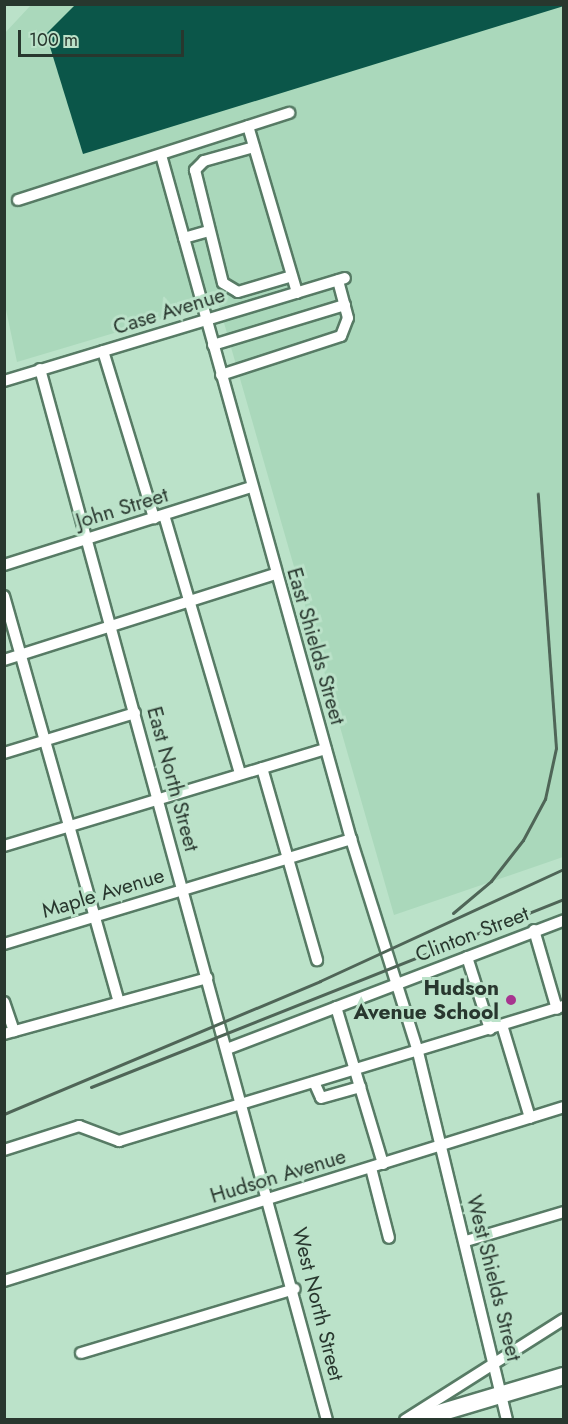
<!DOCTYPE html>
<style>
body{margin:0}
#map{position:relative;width:568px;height:1424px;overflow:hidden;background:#bbe2c9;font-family:Jost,sans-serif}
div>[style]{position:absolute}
.built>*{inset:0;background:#aad8bb}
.building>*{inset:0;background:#0b5649}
.roads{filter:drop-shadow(2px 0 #577b65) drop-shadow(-2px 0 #577b65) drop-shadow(0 2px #577b65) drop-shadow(0 -2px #577b65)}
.minor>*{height:10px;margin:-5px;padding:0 5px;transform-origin:5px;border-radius:5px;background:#fff}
.highway>*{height:16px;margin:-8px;padding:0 8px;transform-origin:8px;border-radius:8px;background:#fff}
.rail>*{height:3px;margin:-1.5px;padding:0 1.5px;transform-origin:1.5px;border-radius:1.5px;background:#4f6557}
.dots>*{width:16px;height:16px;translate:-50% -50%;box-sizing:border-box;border:3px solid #bbe2c9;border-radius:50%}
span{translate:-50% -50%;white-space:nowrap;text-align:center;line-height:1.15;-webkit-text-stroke:6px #bbe2c9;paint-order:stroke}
.street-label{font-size:21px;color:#28372e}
.poi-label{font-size:21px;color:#28372e;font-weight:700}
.right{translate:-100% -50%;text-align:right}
.frame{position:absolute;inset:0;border:6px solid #28372e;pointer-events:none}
.scale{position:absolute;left:18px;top:30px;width:166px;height:27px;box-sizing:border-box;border:3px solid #28372e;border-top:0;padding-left:8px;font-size:18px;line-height:21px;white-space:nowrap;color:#28372e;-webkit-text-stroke:4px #bbe2c9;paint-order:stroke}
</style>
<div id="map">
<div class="built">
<i style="clip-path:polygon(31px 5px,563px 5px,563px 857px,394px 915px,218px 302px,17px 362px,4px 300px,4px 34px)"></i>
</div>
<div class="building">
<i style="clip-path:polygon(76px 4px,564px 4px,564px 6px,83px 154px,46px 34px)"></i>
</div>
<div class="roads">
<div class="minor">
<i style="left:248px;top:126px;width:174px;rotate:73.6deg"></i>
<i style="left:254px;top:147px;width:52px;rotate:164.4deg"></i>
<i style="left:204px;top:161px;width:13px;rotate:135deg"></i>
<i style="left:195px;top:170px;width:116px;rotate:76.1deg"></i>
<i style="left:223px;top:283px;width:17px;rotate:31deg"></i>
<i style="left:238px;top:292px;width:56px;rotate:-16.5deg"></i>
<i style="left:161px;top:155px;width:710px;rotate:74.48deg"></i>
<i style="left:351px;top:839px;width:219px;rotate:72.5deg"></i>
<i style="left:417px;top:1048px;width:383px;rotate:76.4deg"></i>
<i style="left:18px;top:200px;width:285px;rotate:-17.8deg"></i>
<i style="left:184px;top:238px;width:26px;rotate:-16deg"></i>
<i style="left:213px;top:345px;width:138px;rotate:-16.9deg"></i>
<i style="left:103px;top:351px;width:175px;rotate:73deg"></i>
<i style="left:40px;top:369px;width:1089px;rotate:74.73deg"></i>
<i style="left:221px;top:375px;width:126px;rotate:-18deg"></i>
<i style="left:341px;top:336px;width:19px;rotate:-69deg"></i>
<i style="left:348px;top:318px;width:39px;rotate:-105deg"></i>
<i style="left:4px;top:381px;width:356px;rotate:-16.8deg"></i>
<i style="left:164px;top:515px;width:270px;rotate:73.6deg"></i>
<i style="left:4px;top:565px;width:260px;rotate:-17.5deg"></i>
<i style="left:4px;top:596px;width:422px;rotate:74.2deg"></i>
<i style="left:4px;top:660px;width:284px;rotate:-17.6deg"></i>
<i style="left:4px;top:753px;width:137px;rotate:-17deg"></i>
<i style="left:262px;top:768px;width:200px;rotate:74deg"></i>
<i style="left:4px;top:846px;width:336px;rotate:-16.8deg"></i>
<i style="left:534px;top:930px;width:82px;rotate:73.8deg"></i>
<i style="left:4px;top:944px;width:363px;rotate:-16.8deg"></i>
<i style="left:467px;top:957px;width:76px;rotate:72.3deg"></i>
<i style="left:4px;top:1002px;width:31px;rotate:71deg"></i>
<i style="left:336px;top:1007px;width:164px;rotate:73.3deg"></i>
<i style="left:502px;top:1025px;width:97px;rotate:73.2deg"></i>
<i style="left:4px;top:1034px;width:211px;rotate:-15.4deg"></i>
<i style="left:227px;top:1049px;width:361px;rotate:-20.9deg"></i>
<i style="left:314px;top:1082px;width:17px;rotate:66deg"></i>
<i style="left:321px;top:1098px;width:41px;rotate:-15.8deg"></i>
<i style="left:4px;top:1150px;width:79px;rotate:-17.7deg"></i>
<i style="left:79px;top:1126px;width:43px;rotate:20.6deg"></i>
<i style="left:119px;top:1141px;width:465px;rotate:-16.9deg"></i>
<i style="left:371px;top:1168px;width:72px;rotate:75.6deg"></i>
<i style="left:466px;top:1241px;width:102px;rotate:-16.5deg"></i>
<i style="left:4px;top:1281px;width:586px;rotate:-17.26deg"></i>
<i style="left:81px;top:1353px;width:223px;rotate:-16.7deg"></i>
<i style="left:405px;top:1420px;width:188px;rotate:-32.4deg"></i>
</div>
<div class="highway">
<i style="left:416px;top:1420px;width:154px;rotate:-16.6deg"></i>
</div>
</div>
<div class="rail">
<i style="left:453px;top:913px;width:50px;rotate:-40.1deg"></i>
<i style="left:491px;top:881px;width:52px;rotate:-52deg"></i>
<i style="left:523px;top:840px;width:47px;rotate:-61.8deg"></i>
<i style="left:545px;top:799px;width:52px;rotate:-77.8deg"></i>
<i style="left:556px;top:748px;width:255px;rotate:-94.1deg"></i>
<i style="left:91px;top:1087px;width:509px;rotate:-21.68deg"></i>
<i style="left:4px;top:1114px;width:343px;rotate:-22.8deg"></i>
<i style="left:320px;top:981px;width:268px;rotate:-24.7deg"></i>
</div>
<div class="dots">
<i style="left:511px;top:1000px;background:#a7348f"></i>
</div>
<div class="street-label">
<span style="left:169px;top:311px;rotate:-17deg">Case Avenue</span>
<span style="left:122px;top:508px;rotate:-17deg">John Street</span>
<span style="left:316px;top:646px;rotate:74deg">East Shields Street</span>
<span style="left:173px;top:779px;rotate:75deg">East North Street</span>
<span style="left:103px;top:893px;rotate:-17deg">Maple Avenue</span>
<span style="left:472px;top:934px;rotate:-21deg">Clinton Street</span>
<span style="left:278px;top:1176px;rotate:-17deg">Hudson Avenue</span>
<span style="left:494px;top:1278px;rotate:76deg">West Shields Street</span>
<span style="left:318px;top:1304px;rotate:76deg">West North Street</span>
</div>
<div class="poi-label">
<span class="right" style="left:499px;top:1000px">Hudson<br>Avenue School</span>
</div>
<div class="frame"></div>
<div class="scale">100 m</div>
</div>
